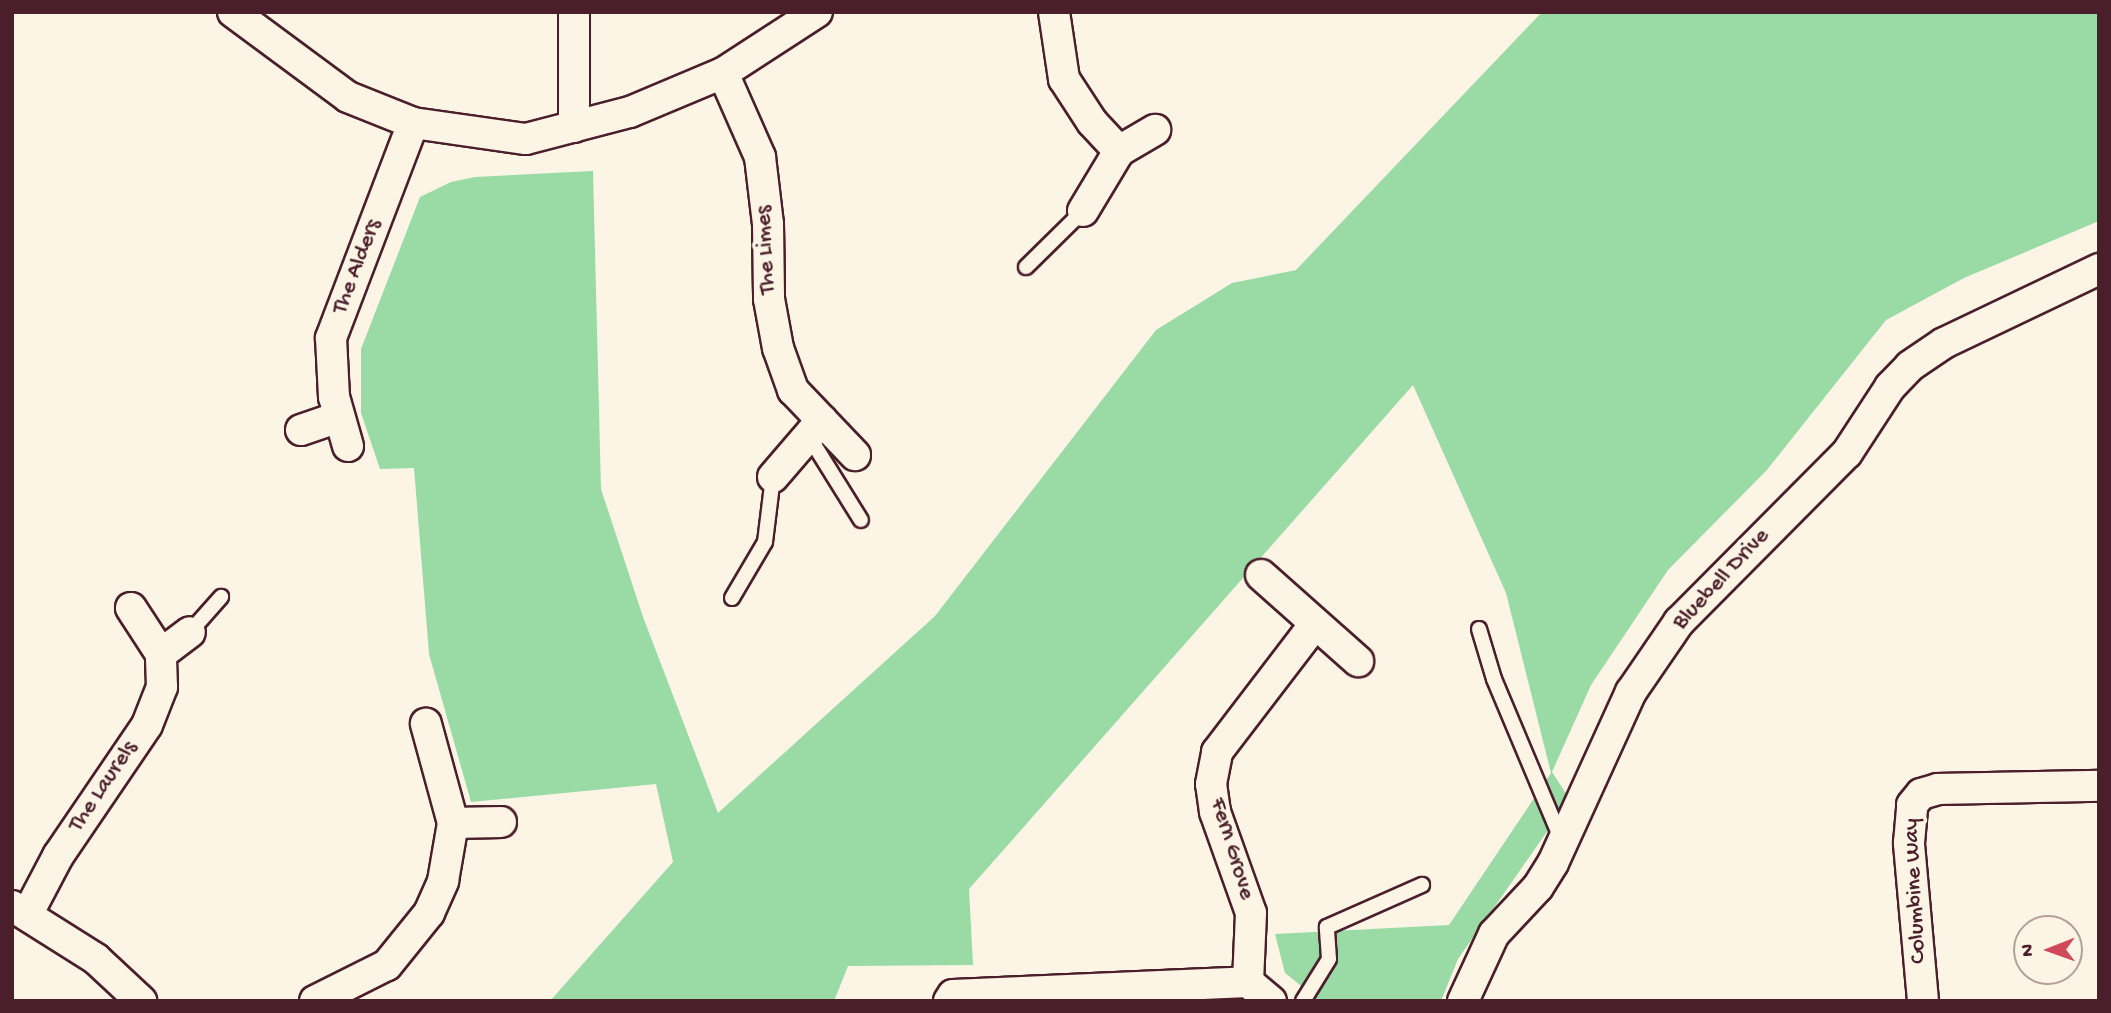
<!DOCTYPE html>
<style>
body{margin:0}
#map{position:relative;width:2111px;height:1013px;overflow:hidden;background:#fcf5e5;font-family:"Gochi Hand",sans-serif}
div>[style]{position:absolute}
.green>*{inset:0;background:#9adba5}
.roads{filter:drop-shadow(2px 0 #4a1f2b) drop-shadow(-2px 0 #4a1f2b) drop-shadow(0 2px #4a1f2b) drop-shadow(0 -2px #4a1f2b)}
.service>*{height:14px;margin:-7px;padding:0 7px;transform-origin:7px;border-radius:7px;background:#fcf5e5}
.minor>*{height:30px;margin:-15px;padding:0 15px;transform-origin:15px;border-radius:15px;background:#fcf5e5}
span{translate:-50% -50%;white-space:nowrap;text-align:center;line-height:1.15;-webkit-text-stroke:7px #fcf5e5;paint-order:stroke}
.street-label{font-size:23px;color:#4a1f2b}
.frame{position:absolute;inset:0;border:14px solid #4a1f2b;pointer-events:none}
.north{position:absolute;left:2013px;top:915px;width:70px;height:70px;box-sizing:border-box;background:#fcf5e5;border:2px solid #b59f9b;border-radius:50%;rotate:269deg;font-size:19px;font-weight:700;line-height:28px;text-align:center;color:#4a1f2b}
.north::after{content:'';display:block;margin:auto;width:24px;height:32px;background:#d1495b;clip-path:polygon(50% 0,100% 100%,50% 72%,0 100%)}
</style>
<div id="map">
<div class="green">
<i style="clip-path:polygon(1542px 12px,2099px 12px,2099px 221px,1964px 278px,1886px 320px,1766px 471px,1668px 570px,1591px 685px,1552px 772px,1567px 795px,1551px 826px,1458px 959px,1441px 1001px,1320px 1001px,1285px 973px,1275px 934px,1449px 925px,1551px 773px,1506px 593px,1413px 385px,969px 889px,973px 965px,848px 966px,834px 1001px,550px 1001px,673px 862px,656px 784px,471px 802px,429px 654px,414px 468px,380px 469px,361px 413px,361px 349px,420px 197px,451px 182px,475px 177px,593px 171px,601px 489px,643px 617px,718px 813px,935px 616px,1156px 330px,1232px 283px,1296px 270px)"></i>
</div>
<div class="roads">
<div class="service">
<i style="left:1026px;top:267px;width:80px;rotate:-44.5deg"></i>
<i style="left:808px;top:435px;width:100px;rotate:58.1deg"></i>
<i style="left:732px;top:598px;width:65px;rotate:-59.5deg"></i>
<i style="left:765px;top:542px;width:65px;rotate:-83deg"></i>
<i style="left:1479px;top:629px;width:52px;rotate:73.3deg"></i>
<i style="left:1494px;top:679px;width:176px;rotate:67.2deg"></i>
<i style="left:190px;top:632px;width:47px;rotate:-48.5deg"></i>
<i style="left:1303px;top:1001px;width:49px;rotate:-58.2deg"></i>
<i style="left:1329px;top:959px;width:32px;rotate:-94deg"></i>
<i style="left:1327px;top:927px;width:104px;rotate:-23.9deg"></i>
</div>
<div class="minor">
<i style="left:233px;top:12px;width:143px;rotate:36.5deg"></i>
<i style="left:348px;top:97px;width:70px;rotate:21.8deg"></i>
<i style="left:413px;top:123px;width:114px;rotate:8.1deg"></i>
<i style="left:526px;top:139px;width:107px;rotate:-14.6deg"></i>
<i style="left:630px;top:112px;width:101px;rotate:-22.8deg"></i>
<i style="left:723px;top:73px;width:112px;rotate:-33deg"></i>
<i style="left:574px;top:12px;width:115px;rotate:90deg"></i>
<i style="left:1054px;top:12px;width:68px;rotate:81.5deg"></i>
<i style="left:1064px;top:79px;width:51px;rotate:56.9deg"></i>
<i style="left:1092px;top:122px;width:40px;rotate:47deg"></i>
<i style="left:723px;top:73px;width:92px;rotate:66.2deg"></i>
<i style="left:760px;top:157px;width:67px;rotate:83.2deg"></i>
<i style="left:768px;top:224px;width:75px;rotate:89.2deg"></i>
<i style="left:769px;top:299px;width:50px;rotate:79.6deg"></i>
<i style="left:778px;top:348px;width:45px;rotate:70.3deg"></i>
<i style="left:793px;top:390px;width:90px;rotate:46.4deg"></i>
<i style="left:1083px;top:211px;width:70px;rotate:-59deg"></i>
<i style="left:1119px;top:151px;width:42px;rotate:-30.3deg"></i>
<i style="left:301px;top:430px;width:40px;rotate:-18.9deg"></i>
<i style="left:348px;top:446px;width:51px;rotate:-105.9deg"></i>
<i style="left:334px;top:397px;width:59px;rotate:-92.9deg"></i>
<i style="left:331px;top:338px;width:230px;rotate:-69.1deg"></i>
<i style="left:773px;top:477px;width:75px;rotate:-49.3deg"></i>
<i style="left:1261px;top:575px;width:130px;rotate:41.6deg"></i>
<i style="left:161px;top:654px;width:36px;rotate:-37deg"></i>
<i style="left:453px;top:823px;width:48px;rotate:-1.2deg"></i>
<i style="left:12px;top:906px;width:99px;rotate:32.2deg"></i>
<i style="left:96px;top:959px;width:62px;rotate:43deg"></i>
<i style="left:27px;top:915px;width:67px;rotate:-62.3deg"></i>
<i style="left:58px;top:856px;width:158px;rotate:-55.8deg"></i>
<i style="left:147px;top:725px;width:41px;rotate:-68.5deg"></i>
<i style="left:162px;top:687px;width:33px;rotate:-92deg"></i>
<i style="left:161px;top:654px;width:55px;rotate:-123.1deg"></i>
<i style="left:1248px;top:982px;width:69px;rotate:-87.5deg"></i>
<i style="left:1251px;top:913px;width:107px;rotate:-109.6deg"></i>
<i style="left:1215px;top:812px;width:28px;rotate:-98deg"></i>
<i style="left:1211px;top:784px;width:33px;rotate:-79deg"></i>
<i style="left:1217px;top:752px;width:161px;rotate:-52.6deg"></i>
<i style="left:315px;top:1001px;width:80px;rotate:-26.6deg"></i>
<i style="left:387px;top:965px;width:67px;rotate:-51.1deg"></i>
<i style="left:429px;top:913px;width:35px;rotate:-66deg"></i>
<i style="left:443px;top:881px;width:59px;rotate:-80.2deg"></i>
<i style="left:453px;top:823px;width:103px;rotate:-105.3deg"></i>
<i style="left:949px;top:1001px;width:7px;rotate:-56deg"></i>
<i style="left:953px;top:995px;width:295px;rotate:-2.5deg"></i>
<i style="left:1248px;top:982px;width:30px;rotate:40deg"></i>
<i style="left:1463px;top:1001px;width:74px;rotate:-65.2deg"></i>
<i style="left:1494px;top:934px;width:64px;rotate:-46.9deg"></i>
<i style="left:1538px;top:887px;width:28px;rotate:-58deg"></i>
<i style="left:1553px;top:863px;width:188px;rotate:-65.5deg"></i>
<i style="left:1631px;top:692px;width:85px;rotate:-55.6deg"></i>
<i style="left:1679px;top:622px;width:238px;rotate:-45.2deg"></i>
<i style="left:1847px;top:453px;width:79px;rotate:-56.9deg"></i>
<i style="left:1890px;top:387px;width:29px;rotate:-46deg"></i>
<i style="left:1910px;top:366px;width:41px;rotate:-34.1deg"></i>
<i style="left:1944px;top:343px;width:172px;rotate:-25.5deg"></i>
<i style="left:1923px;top:1001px;width:159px;rotate:-95.1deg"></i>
<i style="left:1909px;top:843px;width:38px;rotate:-85deg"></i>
<i style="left:1912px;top:805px;width:14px;rotate:-51deg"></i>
<i style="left:1921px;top:794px;width:18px;rotate:-16deg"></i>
<i style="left:1938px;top:789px;width:161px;rotate:-1.1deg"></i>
</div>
</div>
<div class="street-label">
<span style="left:767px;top:250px;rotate:-93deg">The Limes</span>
<span style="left:358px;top:267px;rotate:-69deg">The Alders</span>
<span style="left:1722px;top:580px;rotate:-47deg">Bluebell Drive</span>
<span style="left:104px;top:787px;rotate:-56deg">The Laurels</span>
<span style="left:1231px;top:849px;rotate:73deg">Fern Grove</span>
<span style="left:1916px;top:891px;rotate:-93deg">Columbine Way</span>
</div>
<div class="frame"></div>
<div class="north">N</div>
</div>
